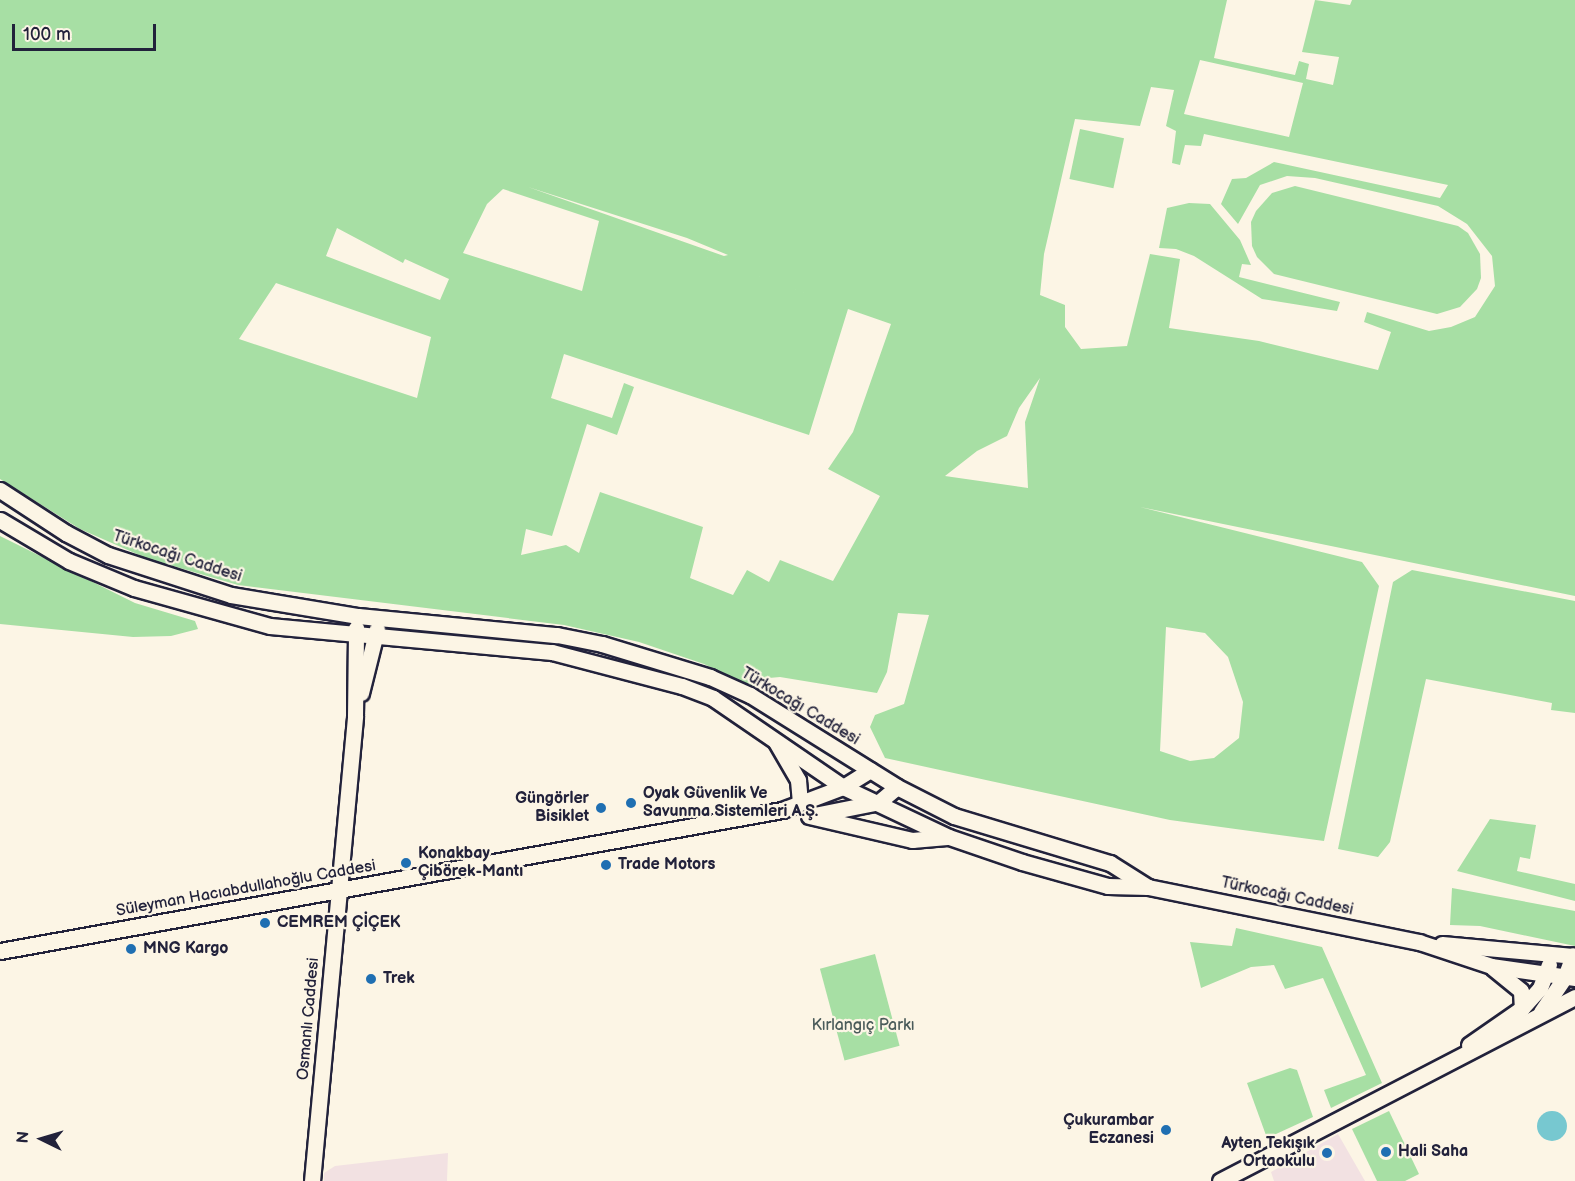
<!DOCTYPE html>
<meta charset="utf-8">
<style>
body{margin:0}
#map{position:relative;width:1575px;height:1181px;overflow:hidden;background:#fcf5e5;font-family:"Balsamiq Sans",sans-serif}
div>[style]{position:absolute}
.built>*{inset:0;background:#f2e1e2}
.green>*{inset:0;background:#a7dfa4;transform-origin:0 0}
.water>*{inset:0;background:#77c8d0}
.round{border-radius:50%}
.roads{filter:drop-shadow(2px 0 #22223b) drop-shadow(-2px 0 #22223b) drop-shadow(0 2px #22223b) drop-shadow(0 -2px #22223b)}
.secondary>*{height:15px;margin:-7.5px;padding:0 7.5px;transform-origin:7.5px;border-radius:7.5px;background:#fcf5e5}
.dots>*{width:16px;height:16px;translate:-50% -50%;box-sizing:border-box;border:3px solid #fcf5e5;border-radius:50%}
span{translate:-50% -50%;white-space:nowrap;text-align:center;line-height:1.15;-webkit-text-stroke:4.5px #fcf5e5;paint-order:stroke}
.street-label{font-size:16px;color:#22223b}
.poi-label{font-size:16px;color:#22223b;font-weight:700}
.left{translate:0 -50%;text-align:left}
.right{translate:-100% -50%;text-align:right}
.park-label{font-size:16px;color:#4a5b5a}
.north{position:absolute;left:12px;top:1109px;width:60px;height:60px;-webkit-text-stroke:4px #fcf5e5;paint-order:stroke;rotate:275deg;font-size:16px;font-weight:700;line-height:24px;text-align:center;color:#22223b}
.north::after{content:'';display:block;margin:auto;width:21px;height:27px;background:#22223b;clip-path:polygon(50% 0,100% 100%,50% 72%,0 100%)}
.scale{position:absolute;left:12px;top:24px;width:144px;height:27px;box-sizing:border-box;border:3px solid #22223b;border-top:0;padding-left:8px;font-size:18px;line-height:21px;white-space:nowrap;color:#22223b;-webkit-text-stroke:4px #fcf5e5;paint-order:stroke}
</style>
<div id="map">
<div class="built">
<i style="clip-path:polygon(1338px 1134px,1365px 1181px,1274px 1181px,1271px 1172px)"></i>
<i style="clip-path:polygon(448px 1153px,447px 1181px,324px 1181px,324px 1173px,335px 1166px)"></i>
</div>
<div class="green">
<i style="clip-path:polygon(evenodd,0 0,1227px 0,1214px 58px,1295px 75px,1299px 61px,1309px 64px,1306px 79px,1333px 85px,1339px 57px,1302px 52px,1315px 0,1350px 5px,1352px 0,1575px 0,1575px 596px,1140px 507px,1362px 562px,1379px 586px,1324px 841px,1170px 820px,885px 758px,870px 727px,875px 715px,904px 704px,929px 615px,898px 613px,887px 672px,877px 693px,780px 677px,769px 678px,755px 689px,704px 664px,639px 642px,564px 625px,238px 585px,146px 558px,80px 529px,0 479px,0 0,1200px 60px,1303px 83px,1289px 137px,1184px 114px,1200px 60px,0 0,1151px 87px,1174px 90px,1166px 126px,1176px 131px,1172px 163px,1180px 165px,1185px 145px,1201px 146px,1204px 134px,1448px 185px,1440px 198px,1274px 162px,1246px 178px,1232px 179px,1221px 204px,1238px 224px,1260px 185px,1287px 176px,1315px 178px,1438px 206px,1467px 224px,1492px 256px,1495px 286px,1475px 317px,1451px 327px,1429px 331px,1367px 312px,1364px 322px,1391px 332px,1378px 370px,1259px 341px,1169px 328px,1180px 259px,1150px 254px,1127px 346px,1081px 349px,1065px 327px,1065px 305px,1040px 295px,1044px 254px,1075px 119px,1140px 126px,1151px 87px,0 0,528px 187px,687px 238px,728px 255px,724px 256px,528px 187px,0 0,503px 189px,599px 221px,582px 291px,463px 253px,487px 204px,503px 189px,0 0,337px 228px,403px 263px,405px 259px,449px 279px,440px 300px,326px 256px,337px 228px,0 0,276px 283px,431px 337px,417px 398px,239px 339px,276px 283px,0 0,848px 309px,891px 324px,853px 432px,828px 469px,880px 496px,833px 581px,780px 560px,769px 582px,747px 570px,733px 595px,690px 578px,703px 527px,600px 492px,579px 553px,566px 545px,521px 555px,526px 529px,552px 536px,587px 424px,617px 435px,634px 387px,624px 383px,612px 418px,551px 398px,564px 354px,809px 435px,848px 309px,0 0,1040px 378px,1025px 422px,1028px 488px,945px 476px,977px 451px,1007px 436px,1019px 408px,1040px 378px,0 0,1166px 627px,1205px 633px,1228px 657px,1243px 702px,1239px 738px,1214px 758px,1190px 761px,1160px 751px,1166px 627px)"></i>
<i style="left:1080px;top:129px;width:45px;height:51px;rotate:12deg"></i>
<i style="clip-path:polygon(1295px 186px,1458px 226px,1468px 233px,1480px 254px,1481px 278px,1477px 289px,1460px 307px,1437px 314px,1274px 274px,1257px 257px,1252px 246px,1251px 222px,1256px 211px,1272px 193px)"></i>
<i style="clip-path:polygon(1189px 203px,1210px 204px,1240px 240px,1251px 265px,1242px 264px,1239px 277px,1340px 302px,1337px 311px,1262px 299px,1194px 256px,1176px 249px,1159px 248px,1167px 208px)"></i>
<i style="clip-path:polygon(0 536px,135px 603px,195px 621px,198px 629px,171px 636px,133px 637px,0 624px)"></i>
<i style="clip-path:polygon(1412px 570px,1575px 601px,1575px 713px,1551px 710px,1552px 703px,1426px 679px,1390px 842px,1378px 857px,1338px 849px,1393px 582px)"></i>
<i style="clip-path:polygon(1490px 819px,1536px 825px,1530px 859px,1520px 857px,1517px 871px,1575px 884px,1575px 901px,1457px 871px)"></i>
<i style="clip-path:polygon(1452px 888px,1575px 911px,1575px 946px,1480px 926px,1450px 925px)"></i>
<i style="clip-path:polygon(1236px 928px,1322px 947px,1382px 1083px,1331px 1108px,1324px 1090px,1366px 1075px,1323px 978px,1285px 989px,1274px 965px,1251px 967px,1201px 988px,1190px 942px,1232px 946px)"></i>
<i style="left:875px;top:954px;width:95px;height:57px;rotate:75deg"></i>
<i style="clip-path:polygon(1290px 1068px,1297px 1070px,1313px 1117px,1267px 1138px,1247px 1083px)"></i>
<i style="clip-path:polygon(1389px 1111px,1419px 1174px,1405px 1181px,1377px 1181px,1352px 1129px)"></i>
</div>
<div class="water">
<i class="round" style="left:1537px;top:1111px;width:30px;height:30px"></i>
</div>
<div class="roads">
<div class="secondary">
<i style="left:0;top:490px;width:79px;rotate:33.1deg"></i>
<i style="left:66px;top:533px;width:47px;rotate:27.6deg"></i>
<i style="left:108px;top:555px;width:129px;rotate:18deg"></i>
<i style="left:231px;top:595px;width:129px;rotate:9.4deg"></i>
<i style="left:358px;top:616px;width:200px;rotate:5.5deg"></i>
<i style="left:557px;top:635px;width:46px;rotate:11.3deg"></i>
<i style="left:602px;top:644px;width:113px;rotate:17deg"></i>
<i style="left:710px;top:677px;width:44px;rotate:24.2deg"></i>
<i style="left:750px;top:695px;width:173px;rotate:32deg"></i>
<i style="left:897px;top:787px;width:64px;rotate:27deg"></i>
<i style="left:954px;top:816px;width:163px;rotate:16.8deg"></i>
<i style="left:1110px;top:863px;width:45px;rotate:32.3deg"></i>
<i style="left:0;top:520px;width:80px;rotate:30.7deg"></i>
<i style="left:69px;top:561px;width:70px;rotate:22.6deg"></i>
<i style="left:134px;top:588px;width:141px;rotate:15.6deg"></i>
<i style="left:270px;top:626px;width:283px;rotate:5.3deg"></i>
<i style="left:552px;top:652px;width:134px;rotate:14.7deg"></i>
<i style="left:682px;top:686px;width:33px;rotate:21deg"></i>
<i style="left:713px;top:698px;width:158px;rotate:34.4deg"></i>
<i style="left:843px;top:787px;width:117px;rotate:25.3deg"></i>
<i style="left:949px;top:837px;width:77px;rotate:18.9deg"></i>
<i style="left:1022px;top:862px;width:89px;rotate:15.6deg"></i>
<i style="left:1108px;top:886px;width:40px;rotate:1.4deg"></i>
<i style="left:1148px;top:887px;width:277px;rotate:11.5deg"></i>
<i style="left:1419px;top:942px;width:76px;rotate:18.4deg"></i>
<i style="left:1491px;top:966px;width:85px;rotate:8.1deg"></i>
<i style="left:361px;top:693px;width:66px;rotate:-76deg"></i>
<i style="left:776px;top:742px;width:44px;rotate:59.9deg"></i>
<i style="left:798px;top:780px;width:22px;rotate:85deg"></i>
<i style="left:814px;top:815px;width:66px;rotate:-11.3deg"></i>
<i style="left:879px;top:802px;width:23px;rotate:-40deg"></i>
<i style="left:809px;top:816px;width:106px;rotate:13.1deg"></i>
<i style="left:912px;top:840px;width:35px;rotate:-5deg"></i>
<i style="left:1442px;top:944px;width:134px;rotate:5.2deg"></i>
<i style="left:0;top:951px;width:795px;rotate:-10.22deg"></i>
<i style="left:782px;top:810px;width:65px;rotate:-20.7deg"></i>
<i style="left:843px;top:787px;width:32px;rotate:-32deg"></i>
<i style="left:1493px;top:968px;width:36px;rotate:39deg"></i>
<i style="left:1521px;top:991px;width:17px;rotate:87deg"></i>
<i style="left:1541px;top:1012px;width:42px;rotate:-55.6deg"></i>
<i style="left:1565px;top:977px;width:23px;rotate:-70deg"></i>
<i style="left:1469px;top:1045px;width:65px;rotate:-34.9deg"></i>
<i style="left:1522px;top:1008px;width:27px;rotate:-48deg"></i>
<i style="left:1540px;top:988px;width:25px;rotate:-69deg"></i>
<i style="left:312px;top:1181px;width:467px;rotate:-84.7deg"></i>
<i style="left:355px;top:716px;width:88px;rotate:-89.3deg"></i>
<i style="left:1220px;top:1181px;width:400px;rotate:-27.4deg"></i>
</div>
</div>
<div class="dots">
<i style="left:631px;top:803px;background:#1f6fb2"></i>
<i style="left:601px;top:808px;background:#1f6fb2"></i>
<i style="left:406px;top:863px;background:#1f6fb2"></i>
<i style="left:606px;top:865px;background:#1f6fb2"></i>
<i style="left:265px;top:923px;background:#1f6fb2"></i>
<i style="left:131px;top:949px;background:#1f6fb2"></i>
<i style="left:371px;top:979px;background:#1f6fb2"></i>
<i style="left:1166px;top:1130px;background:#1f6fb2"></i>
<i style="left:1386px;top:1152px;background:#1f6fb2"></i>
<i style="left:1327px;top:1153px;background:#1f6fb2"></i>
</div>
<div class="street-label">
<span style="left:177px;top:557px;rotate:18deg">Türkocağı Caddesi</span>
<span style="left:800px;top:707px;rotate:31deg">Türkocağı Caddesi</span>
<span style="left:246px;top:889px;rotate:-10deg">Süleyman Hacıabdullahoğlu Caddesi</span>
<span style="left:1287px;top:897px;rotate:12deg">Türkocağı Caddesi</span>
<span style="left:309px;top:1019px;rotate:-85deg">Osmanlı Caddesi</span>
</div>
<div class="poi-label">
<span class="left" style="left:643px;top:803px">Oyak Güvenlik Ve<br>Savunma Sistemleri A.Ş.</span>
<span class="right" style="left:589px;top:808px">Güngörler<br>Bisiklet</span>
<span class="left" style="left:418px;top:863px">Konakbay<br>Çibörek-Mantı</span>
<span class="left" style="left:618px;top:865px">Trade Motors</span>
<span class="left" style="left:277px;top:923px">CEMREM ÇİÇEK</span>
<span class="left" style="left:143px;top:949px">MNG Kargo</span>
<span class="left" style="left:383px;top:979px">Trek</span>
<span class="right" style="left:1154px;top:1130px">Çukurambar<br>Eczanesi</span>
<span class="right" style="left:1315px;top:1153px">Ayten Tekışık<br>Ortaokulu</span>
<span class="left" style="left:1398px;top:1152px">Hali Saha</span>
</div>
<div class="park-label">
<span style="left:863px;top:1026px">Kırlangıç Parkı</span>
</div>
<div class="north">N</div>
<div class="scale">100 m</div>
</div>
